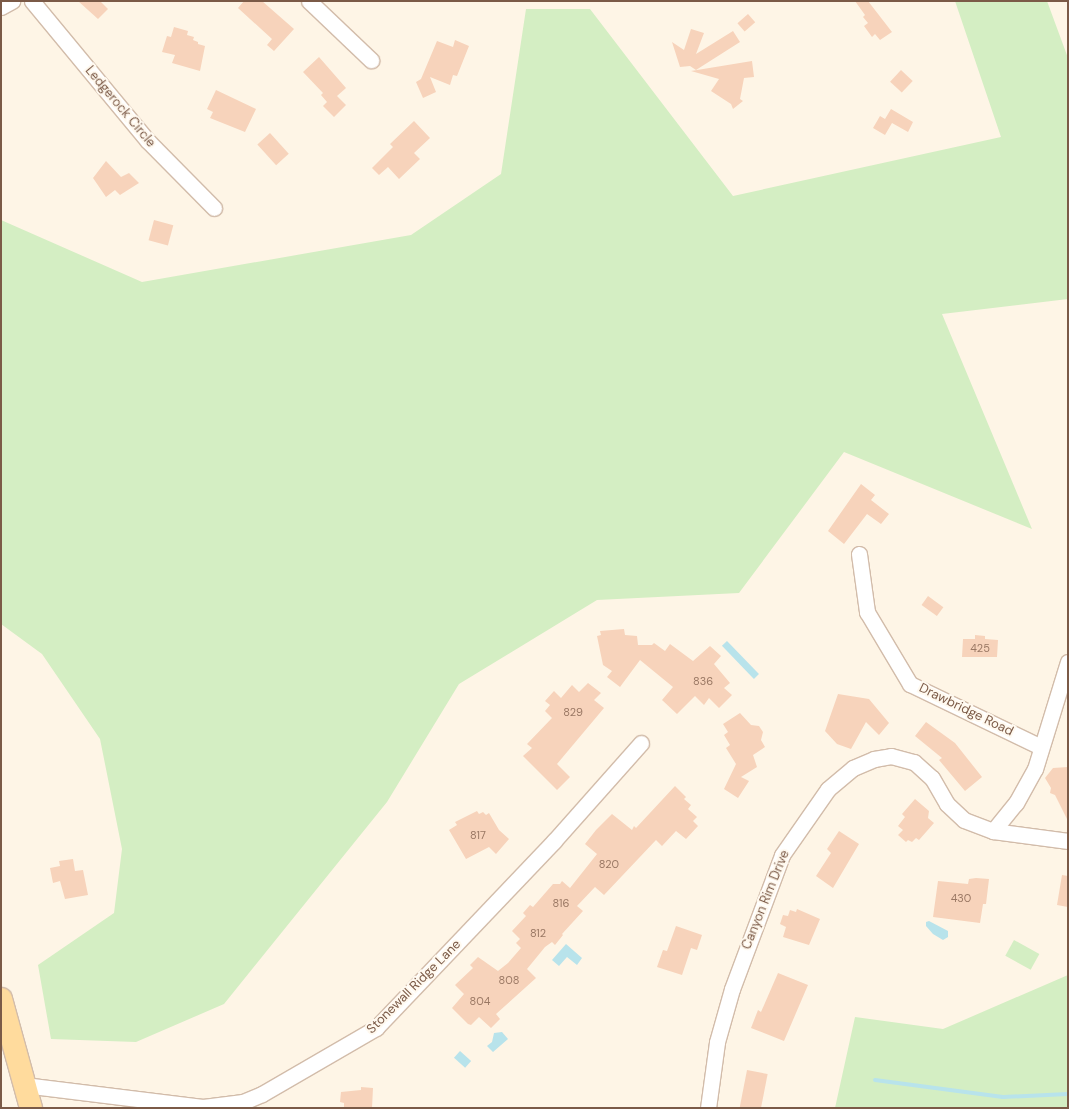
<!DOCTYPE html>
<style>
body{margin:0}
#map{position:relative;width:1069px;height:1109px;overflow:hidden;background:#fef5e6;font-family:"DM Sans",sans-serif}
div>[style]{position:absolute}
.green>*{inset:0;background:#d4eec3;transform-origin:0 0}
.water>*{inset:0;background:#b8e3eb;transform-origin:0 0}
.stream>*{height:4px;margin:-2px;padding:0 2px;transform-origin:2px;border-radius:2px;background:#b8e3eb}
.building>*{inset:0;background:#f7d3bb;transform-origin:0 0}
.roads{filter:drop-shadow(1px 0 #d2bcaa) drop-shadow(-1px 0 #d2bcaa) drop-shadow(0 1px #d2bcaa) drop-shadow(0 -1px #d2bcaa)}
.street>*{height:15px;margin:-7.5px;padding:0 7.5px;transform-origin:7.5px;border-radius:7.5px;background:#fff}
.primary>*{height:22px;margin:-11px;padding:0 11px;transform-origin:11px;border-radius:11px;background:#ffdb9d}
span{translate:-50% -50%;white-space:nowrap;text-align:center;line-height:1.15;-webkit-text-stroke:4px #fff9ef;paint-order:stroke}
.number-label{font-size:11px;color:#9a7864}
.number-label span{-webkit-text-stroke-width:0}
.street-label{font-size:13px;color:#7b5a47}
.frame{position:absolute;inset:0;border:2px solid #7b5a47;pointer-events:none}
</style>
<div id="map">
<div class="green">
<i style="clip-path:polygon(955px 1px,1047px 1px,1068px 58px,1068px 299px,942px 314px,1032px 529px,844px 452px,739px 593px,597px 600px,459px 684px,387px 802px,224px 1004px,136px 1042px,51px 1039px,38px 965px,114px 913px,122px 849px,100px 739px,42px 654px,1px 624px,1px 220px,142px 282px,411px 235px,501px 174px,526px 9px,590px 9px,733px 196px,1001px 137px)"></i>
<i style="left:1014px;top:940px;width:29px;height:18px;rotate:29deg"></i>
<i style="clip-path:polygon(1068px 975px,1068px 1108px,835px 1108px,855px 1017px,943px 1029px)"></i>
</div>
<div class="water">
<i style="left:727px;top:641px;width:46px;height:7px;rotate:46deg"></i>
<i style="clip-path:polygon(929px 921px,948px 931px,948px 937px,943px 940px,933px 934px,926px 926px,926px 922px)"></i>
<i style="clip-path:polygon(566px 944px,582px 958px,577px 965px,567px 957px,559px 966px,552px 960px)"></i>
<i style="clip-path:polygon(502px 1032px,508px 1039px,493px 1052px,487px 1046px,492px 1042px,494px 1033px)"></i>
<i style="left:460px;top:1051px;width:15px;height:9px;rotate:42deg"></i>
</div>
<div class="stream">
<i style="left:875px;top:1080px;width:129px;rotate:7.6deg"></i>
<i style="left:1003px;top:1097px;width:65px;rotate:-2.6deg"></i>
</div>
<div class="building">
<i style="clip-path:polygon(78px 1px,100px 1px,108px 9px,98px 19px)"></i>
<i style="clip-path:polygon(244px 1px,262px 1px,294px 29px,274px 51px,267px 45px,272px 39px,238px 8px)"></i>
<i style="clip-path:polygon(855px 1px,868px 1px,892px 32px,880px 40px,875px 34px,872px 37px,864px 26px,868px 23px,863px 17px,865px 15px)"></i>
<i style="left:748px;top:14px;width:11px;height:14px;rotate:49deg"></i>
<i style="clip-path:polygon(174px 27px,188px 31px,187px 35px,194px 37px,193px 40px,198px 42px,198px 44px,205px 46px,200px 71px,172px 63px,175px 55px,162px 52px,167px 36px,171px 37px)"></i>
<i style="clip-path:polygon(691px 29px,704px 33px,696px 54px,733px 31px,740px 42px,696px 70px,690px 66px,680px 67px,672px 42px,684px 50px)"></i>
<i style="clip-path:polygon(455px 40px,469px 46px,457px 76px,453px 75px,450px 85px,430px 77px,436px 92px,423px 98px,416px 82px,421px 79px,437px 41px,453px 47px)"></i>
<i style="clip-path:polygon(319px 57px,346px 88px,337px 96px,346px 105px,334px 117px,323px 106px,327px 102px,321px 95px,323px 93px,303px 72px)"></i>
<i style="clip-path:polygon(752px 61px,754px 77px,744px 78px,740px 99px,743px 101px,733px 109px,731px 104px,711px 91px,719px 79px,691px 71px)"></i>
<i style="left:901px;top:70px;width:16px;height:16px;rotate:43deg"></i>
<i style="clip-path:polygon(216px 90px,256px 109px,245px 132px,210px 118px,213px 112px,207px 109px)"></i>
<i style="clip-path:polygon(891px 109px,913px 122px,908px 132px,892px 123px,885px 135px,873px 128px,880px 116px,885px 119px)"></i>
<i style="clip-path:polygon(414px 121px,430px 138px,414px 153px,420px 159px,399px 179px,388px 167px,379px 175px,372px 168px,393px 147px,390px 144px)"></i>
<i style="left:270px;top:133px;width:28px;height:17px;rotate:48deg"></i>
<i style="clip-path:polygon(106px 161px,121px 177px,129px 173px,139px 183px,120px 195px,115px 190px,106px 197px,93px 178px)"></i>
<i style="left:154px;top:220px;width:20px;height:21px;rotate:15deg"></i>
<i style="clip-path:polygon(861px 484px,875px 495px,871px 500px,889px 514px,881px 524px,867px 514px,844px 544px,828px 531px)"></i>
<i style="left:928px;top:596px;width:19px;height:11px;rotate:36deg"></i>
<i style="clip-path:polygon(624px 629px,625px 635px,637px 636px,638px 645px,652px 645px,654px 643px,665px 651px,670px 644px,693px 661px,710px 646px,721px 656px,714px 664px,730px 683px,724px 688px,732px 695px,719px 708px,709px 698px,704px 705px,695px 696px,677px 714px,662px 700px,673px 687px,640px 660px,620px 687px,607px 677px,612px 671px,603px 665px,597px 636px,601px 635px,600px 631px)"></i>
<i style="clip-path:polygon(975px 635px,985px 636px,985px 639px,998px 640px,997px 657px,962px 657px,963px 639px,975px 639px)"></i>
<i style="clip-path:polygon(588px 683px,601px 693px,594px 700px,604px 708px,557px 764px,570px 777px,557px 790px,523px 756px,532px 748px,527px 744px,552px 718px,545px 711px,550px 705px,545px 701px,554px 691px,561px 698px,572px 685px,579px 692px)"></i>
<i style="clip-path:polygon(838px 694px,869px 699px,889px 723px,879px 735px,866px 722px,851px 749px,837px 744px,825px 731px)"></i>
<i style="clip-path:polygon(740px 713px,751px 725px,759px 726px,763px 732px,761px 740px,765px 747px,753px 755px,757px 767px,741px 777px,749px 781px,738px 798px,724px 789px,736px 764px,726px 748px,730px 745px,724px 735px,728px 732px,723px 724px)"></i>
<i style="clip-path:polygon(926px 722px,955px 743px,982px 777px,965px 791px,939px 760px,942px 758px,915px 736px)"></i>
<i style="clip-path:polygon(1068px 767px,1068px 821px,1055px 795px,1050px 793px,1051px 788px,1045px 778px,1053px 768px)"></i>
<i style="clip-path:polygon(675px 786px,686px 797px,684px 799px,691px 805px,688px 809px,697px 817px,693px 821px,698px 826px,686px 839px,676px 831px,662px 846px,656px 840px,604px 895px,595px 887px,577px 906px,583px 911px,562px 934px,563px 935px,555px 945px,552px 942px,545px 947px,527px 969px,536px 978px,496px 1014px,500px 1019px,491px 1028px,479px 1017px,471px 1025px,468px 1024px,452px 1008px,464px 994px,455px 985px,473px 968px,470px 965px,478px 957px,498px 971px,508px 963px,521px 948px,516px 943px,520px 939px,512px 931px,526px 916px,523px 913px,530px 905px,533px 907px,553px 884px,560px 884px,562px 881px,570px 888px,597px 854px,585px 844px,596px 830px,612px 814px,632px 830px,634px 826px,636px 828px)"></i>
<i style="clip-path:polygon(915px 799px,929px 811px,928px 818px,934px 823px,919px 840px,916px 838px,912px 842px,908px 840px,906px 842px,898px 835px,903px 830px,898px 826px,905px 817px,902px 814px)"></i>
<i style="clip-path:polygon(477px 811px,479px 814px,483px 812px,486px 815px,489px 813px,499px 830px,509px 839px,496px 854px,489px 847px,466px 859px,449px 830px,457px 825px,455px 822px)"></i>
<i style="clip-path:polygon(839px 831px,859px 844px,833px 888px,816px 876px,831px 853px,827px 849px)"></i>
<i style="clip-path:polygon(73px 859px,75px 871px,83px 870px,88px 895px,65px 899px,60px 881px,53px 883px,50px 868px,60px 866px,59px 861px)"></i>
<i style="clip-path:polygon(1062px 875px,1068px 876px,1068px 907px,1057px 905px)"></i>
<i style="clip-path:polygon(976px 878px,989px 879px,986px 904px,983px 904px,980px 923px,933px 917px,938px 881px,968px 884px,969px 879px)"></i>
<i style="clip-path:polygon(797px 909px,820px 919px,809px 945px,783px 937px,786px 927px,780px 924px,783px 915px,788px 916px,790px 910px,796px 912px)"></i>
<i style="clip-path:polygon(676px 926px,702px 935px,697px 950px,691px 948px,682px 975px,657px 967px,663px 950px,667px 951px)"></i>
<i style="clip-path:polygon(778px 973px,808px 985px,784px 1041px,751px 1028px,758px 1010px,761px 1012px)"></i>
<i style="left:747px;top:1070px;width:21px;height:39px;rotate:11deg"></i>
<i style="clip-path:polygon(361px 1087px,373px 1088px,372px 1108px,344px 1108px,344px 1103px,340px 1102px,341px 1092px,361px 1090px)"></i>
</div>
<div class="roads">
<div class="street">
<i style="left:32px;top:1px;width:182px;rotate:50.4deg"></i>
<i style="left:148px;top:141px;width:94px;rotate:45.4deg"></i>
<i style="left:309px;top:1px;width:86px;rotate:43.6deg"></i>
<i style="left:1px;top:7px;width:13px;rotate:-29deg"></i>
<i style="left:859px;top:554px;width:59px;rotate:82.1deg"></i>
<i style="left:867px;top:612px;width:84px;rotate:59.2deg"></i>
<i style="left:910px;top:684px;width:145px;rotate:25.7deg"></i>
<i style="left:993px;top:831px;width:36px;rotate:-51deg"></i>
<i style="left:1016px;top:803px;width:39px;rotate:-61deg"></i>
<i style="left:1035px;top:769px;width:112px;rotate:-72.9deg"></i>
<i style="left:24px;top:1085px;width:180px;rotate:7deg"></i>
<i style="left:203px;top:1107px;width:40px;rotate:-7.1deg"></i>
<i style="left:243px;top:1102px;width:21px;rotate:-23deg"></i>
<i style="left:262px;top:1094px;width:132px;rotate:-30.1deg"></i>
<i style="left:376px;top:1028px;width:258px;rotate:-46.4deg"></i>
<i style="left:554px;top:841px;width:131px;rotate:-48.4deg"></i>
<i style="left:708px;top:1108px;width:67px;rotate:-82.2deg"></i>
<i style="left:717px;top:1042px;width:55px;rotate:-74.2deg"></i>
<i style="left:732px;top:989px;width:143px;rotate:-69.5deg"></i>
<i style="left:782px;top:855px;width:80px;rotate:-55.1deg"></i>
<i style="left:828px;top:789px;width:33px;rotate:-40deg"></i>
<i style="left:853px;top:768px;width:23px;rotate:-23deg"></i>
<i style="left:874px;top:759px;width:17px;rotate:-10deg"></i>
<i style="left:891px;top:756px;width:24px;rotate:15deg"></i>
<i style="left:914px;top:762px;width:24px;rotate:42deg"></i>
<i style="left:932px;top:778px;width:30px;rotate:60deg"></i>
<i style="left:947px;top:804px;width:23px;rotate:43deg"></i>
<i style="left:964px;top:820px;width:31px;rotate:21deg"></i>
<i style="left:993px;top:831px;width:76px;rotate:7.6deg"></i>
</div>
<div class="primary">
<i style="left:1px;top:999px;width:113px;rotate:74.6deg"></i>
</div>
</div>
<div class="number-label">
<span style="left:980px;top:648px">425</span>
<span style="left:703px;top:681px">836</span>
<span style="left:573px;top:712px">829</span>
<span style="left:478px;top:835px">817</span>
<span style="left:609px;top:864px">820</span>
<span style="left:961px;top:898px">430</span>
<span style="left:561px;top:903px">816</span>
<span style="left:538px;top:933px">812</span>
<span style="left:509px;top:980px">808</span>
<span style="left:480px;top:1001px">804</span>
</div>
<div class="street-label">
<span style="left:120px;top:107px;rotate:50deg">Ledgerock Circle</span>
<span style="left:966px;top:710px;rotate:26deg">Drawbridge Road</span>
<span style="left:766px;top:900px;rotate:-68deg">Canyon Rim Drive</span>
<span style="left:414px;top:987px;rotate:-45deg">Stonewall Ridge Lane</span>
</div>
<div class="frame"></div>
</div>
